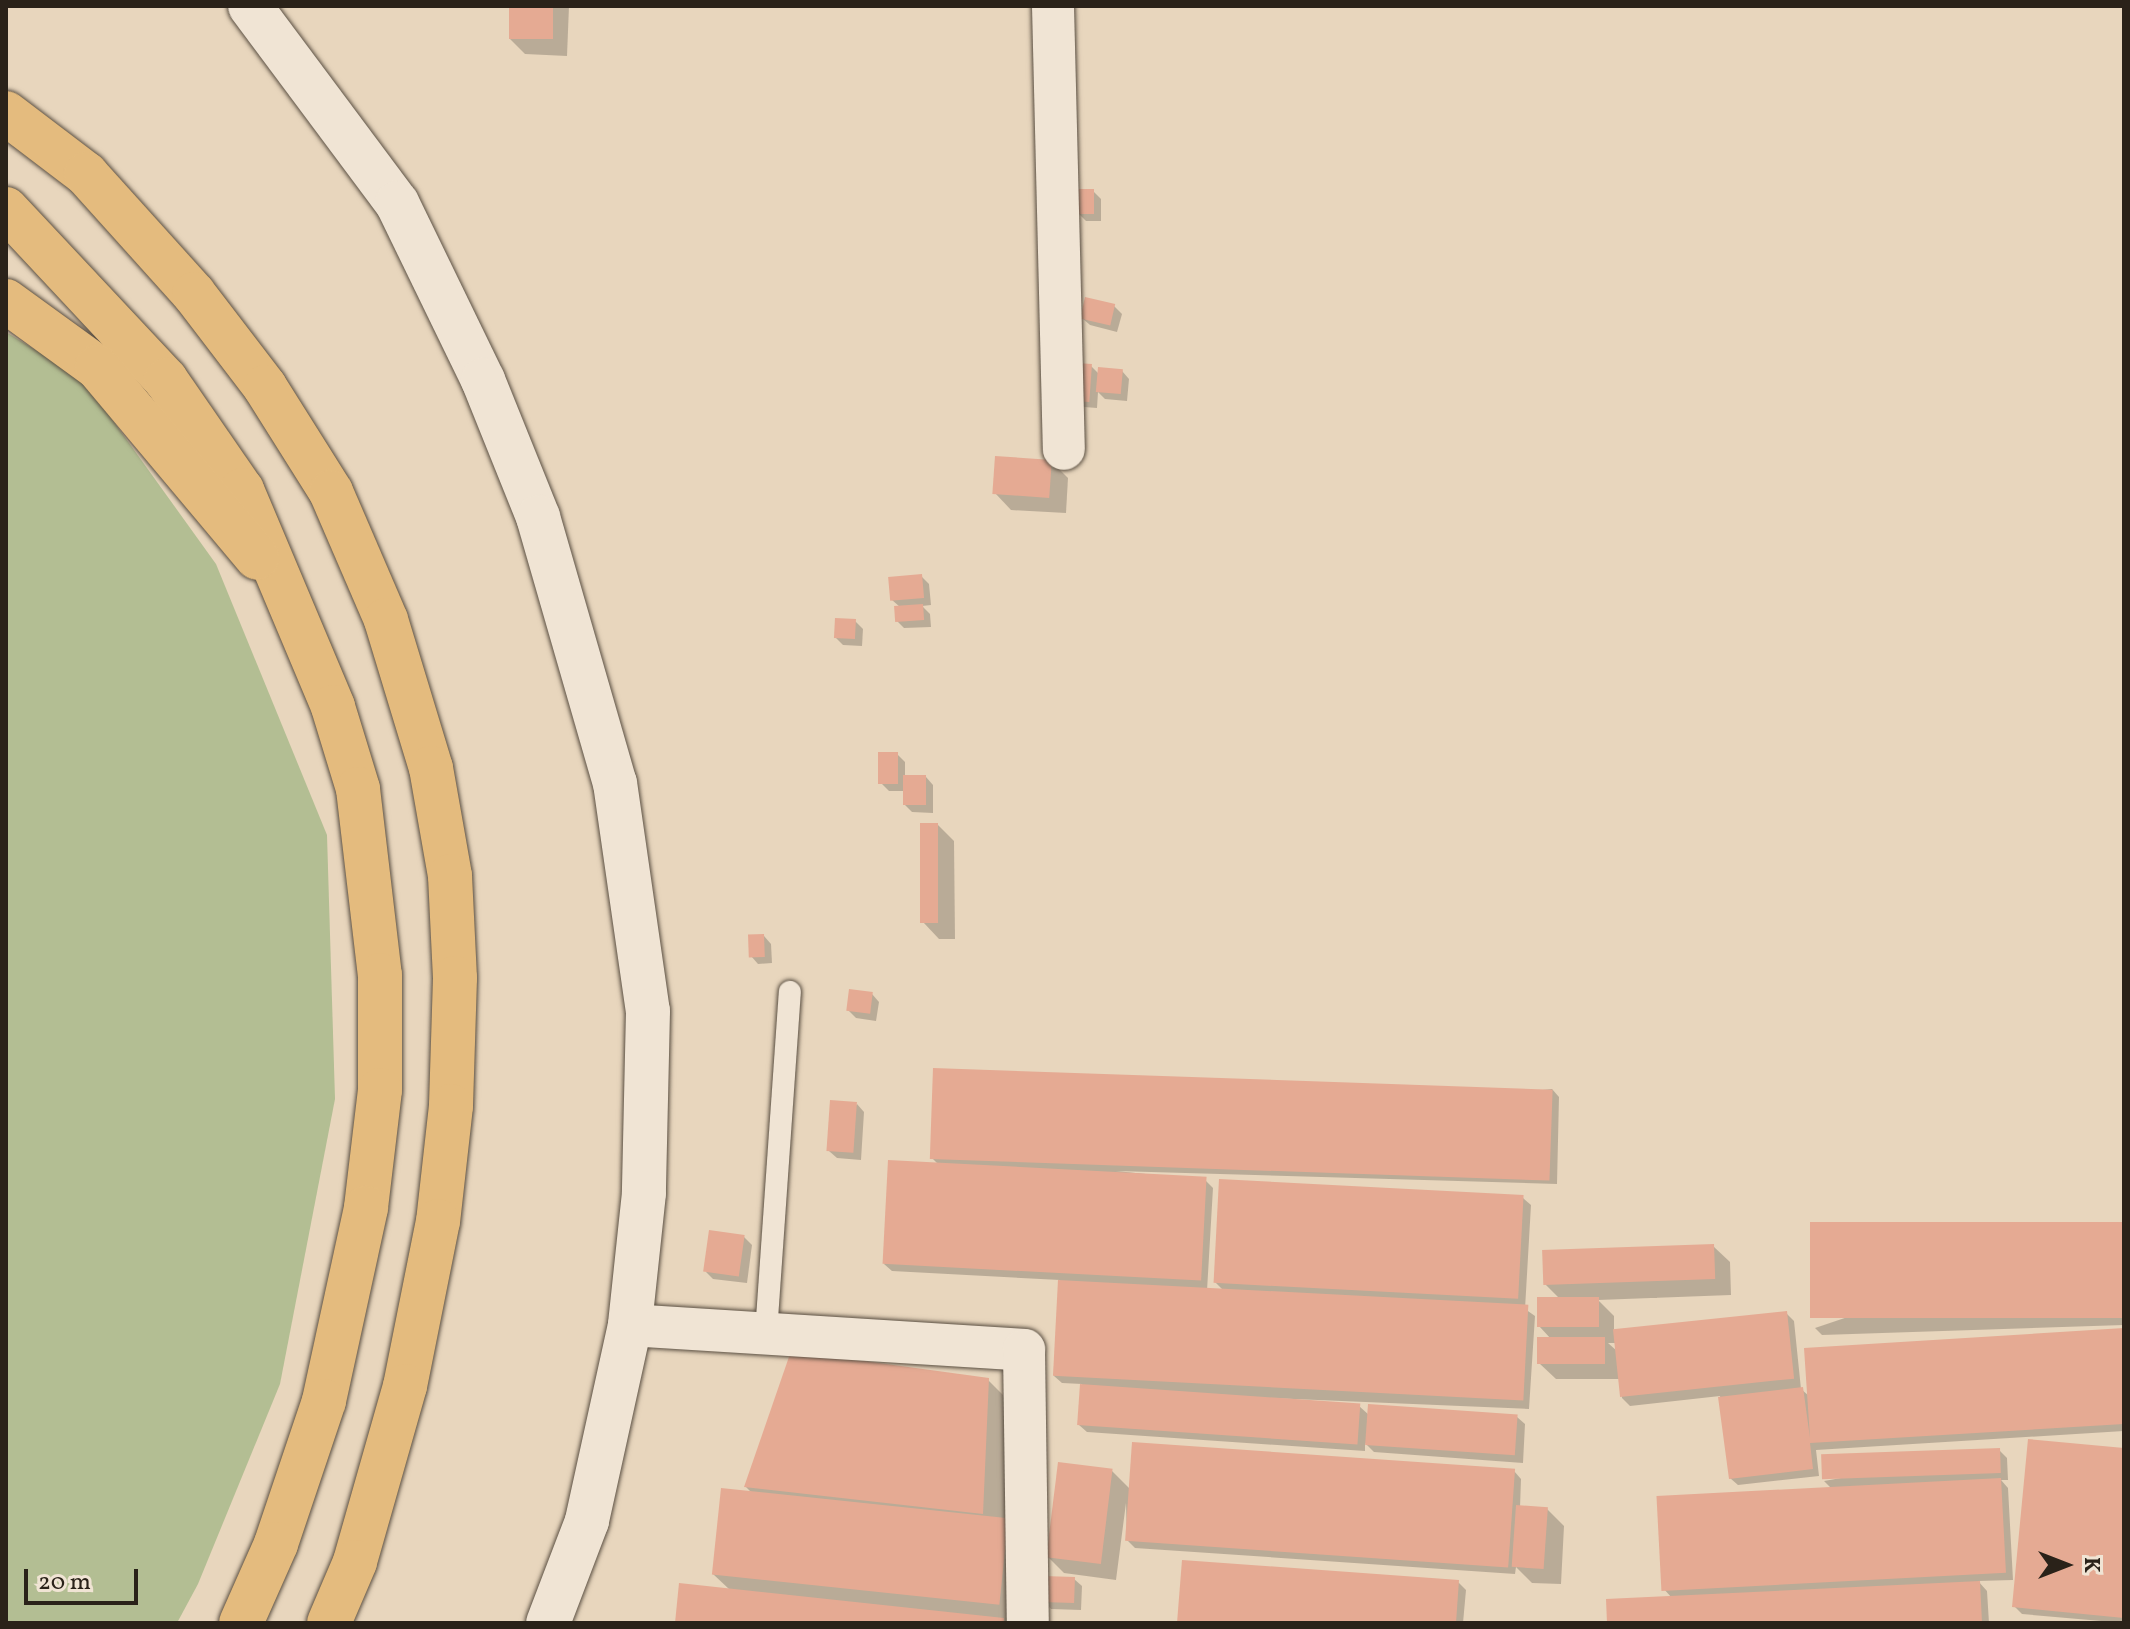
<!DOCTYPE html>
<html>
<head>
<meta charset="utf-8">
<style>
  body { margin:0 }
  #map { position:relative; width:2130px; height:1629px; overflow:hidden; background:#e8d6bd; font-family:Vollkorn,serif }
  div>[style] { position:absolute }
  .green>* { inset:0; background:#b3be93 }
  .shadow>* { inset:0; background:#0003 }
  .building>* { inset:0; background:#e5aa93; transform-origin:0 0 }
  .roads { filter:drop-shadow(0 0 2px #5a4f42) drop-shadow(0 0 2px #5a4f42) }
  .lane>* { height:22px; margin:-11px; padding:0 11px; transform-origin:11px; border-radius:11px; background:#f0e4d4 }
  .street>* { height:42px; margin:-21px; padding:0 21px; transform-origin:21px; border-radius:21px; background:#f0e4d4 }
  .secondary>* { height:44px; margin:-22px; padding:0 22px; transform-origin:22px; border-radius:22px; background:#f0e4d4 }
  .highway>* { height:44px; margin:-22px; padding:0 22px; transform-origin:22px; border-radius:22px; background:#e4bb7e }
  span { translate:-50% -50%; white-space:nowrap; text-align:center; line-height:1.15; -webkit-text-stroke:6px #f0e4d4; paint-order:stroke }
  .frame { position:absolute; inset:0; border:8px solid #2a2219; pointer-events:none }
  .north { position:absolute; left:2026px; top:1525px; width:80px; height:80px; -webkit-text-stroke:6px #f0e4d4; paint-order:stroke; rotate:90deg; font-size:22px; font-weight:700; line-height:32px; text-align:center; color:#2a2219 }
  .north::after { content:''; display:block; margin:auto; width:28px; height:36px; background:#2a2219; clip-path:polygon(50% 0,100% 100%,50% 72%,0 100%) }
  .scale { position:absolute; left:24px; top:1569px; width:114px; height:36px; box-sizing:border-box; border:4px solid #2a2219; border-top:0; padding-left:10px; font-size:24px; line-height:28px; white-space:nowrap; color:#2a2219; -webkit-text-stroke:6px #f0e4d4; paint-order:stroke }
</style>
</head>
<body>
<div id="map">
  <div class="green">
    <div style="clip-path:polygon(6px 332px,83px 379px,216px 564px,327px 835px,335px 1099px,280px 1384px,198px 1584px,177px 1623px,6px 1623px)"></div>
  </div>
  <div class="shadow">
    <div style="clip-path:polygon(511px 6px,569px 6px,567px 56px,525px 54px,509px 38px)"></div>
    <div style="clip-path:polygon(1093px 191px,1101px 199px,1101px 221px,1086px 221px,1078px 213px)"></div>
    <div style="clip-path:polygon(1114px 306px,1122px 314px,1117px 332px,1090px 325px,1082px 318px)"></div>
    <div style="clip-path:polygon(1091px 366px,1099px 374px,1122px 371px,1129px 379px,1127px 401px,1105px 399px,1098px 392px,1097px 408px,1084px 407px,1076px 400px)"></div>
    <div style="clip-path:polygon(1052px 462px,1068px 478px,1066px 513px,1011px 510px,995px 493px)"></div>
    <div style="clip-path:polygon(921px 576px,929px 584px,931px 605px,922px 606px,930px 614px,931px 627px,904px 628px,896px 620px,900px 607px,892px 600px)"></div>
    <div style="clip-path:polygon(855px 621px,863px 629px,862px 646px,843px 645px,835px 637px)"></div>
    <div style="clip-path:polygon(897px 754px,905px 762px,905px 777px,926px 777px,933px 785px,933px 813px,912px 812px,904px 804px,904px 791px,889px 791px,881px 783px)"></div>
    <div style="clip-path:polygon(938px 825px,954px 841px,955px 939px,939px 939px,923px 922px)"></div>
    <div style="clip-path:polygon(764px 936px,771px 944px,772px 963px,758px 964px,751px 956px)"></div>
    <div style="clip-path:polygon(872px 994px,879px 1002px,876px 1021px,856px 1018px,848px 1010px)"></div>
    <div style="clip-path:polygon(1552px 1089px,1559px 1097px,1557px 1184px,1116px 1171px,1205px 1180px,1213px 1188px,1207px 1291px,1225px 1292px,1215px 1282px,1523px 1198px,1531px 1205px,1525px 1309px,1535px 1316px,1529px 1409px,1221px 1396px,1359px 1406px,1369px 1415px,1517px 1417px,1525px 1424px,1523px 1463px,1374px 1452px,1365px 1443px,1365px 1451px,1087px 1432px,1079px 1425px,1082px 1384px,1062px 1383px,1054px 1376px,1060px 1280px,892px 1271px,884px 1264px,939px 1165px,932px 1158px)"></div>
    <div style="clip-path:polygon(857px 1104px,864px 1112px,861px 1160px,837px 1158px,829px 1151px)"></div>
    <div style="clip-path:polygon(2124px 1224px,2124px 1325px,1822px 1335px,1815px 1328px)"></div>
    <div style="clip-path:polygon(744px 1237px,752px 1245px,747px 1283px,713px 1279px,706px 1272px)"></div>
    <div style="clip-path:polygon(evenodd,1713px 1246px,1730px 1262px,1731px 1295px,1598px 1300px,1614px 1316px,1614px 1333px,1786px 1313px,1794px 1321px,1801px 1389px,1809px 1396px,2124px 1330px,2124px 1431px,1816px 1450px,1819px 1476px,1738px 1485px,1730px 1478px,1720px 1396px,1630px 1406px,1622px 1398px,1620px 1379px,1556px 1379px,1539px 1363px,1551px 1339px,1539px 1326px,1560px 1299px,1545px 1284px,1713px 1246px,1608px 1343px,1616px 1343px,1617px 1351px,1608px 1343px)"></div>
    <div style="clip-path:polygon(988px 1380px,1021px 1413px,1032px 1623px,677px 1623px,730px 1590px,713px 1574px,752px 1493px,746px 1487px)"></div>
    <div style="clip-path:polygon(1999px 1450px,2007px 1458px,2008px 1480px,2001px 1480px,2008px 1488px,2013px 1580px,1978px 1581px,1987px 1591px,1989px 1623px,1609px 1623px,1672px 1598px,1663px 1588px,1831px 1488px,1824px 1481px)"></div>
    <div style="clip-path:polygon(2124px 1450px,2124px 1623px,2022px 1614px,2014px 1606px)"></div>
    <div style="clip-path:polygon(1112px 1471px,1131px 1490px,1514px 1471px,1521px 1479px,1520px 1508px,1547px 1509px,1564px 1526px,1561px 1584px,1532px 1583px,1516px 1567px,1515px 1574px,1135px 1548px,1127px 1540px,1126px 1503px,1116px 1580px,1064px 1573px,1048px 1557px)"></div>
    <div style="clip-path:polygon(1074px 1579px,1082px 1586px,1081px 1610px,1051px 1609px,1044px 1601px)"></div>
    <div style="clip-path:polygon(1458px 1582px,1466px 1590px,1463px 1623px,1179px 1623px)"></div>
  </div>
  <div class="building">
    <div style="left:509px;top:6px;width:44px;height:33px"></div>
    <div style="left:1077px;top:189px;width:17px;height:25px"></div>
    <div style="left:1085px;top:297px;width:31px;height:22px;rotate:13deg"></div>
    <div style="left:1076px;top:363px;width:16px;height:38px;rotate:4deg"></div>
    <div style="left:1098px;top:367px;width:25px;height:25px;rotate:5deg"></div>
    <div style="left:995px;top:456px;width:57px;height:38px;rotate:4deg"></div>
    <div style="left:922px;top:574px;width:24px;height:34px;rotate:85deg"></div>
    <div style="left:923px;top:604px;width:16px;height:29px;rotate:86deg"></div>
    <div style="left:835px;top:618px;width:21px;height:20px;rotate:3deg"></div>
    <div style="left:898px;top:752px;width:32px;height:20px;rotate:90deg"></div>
    <div style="left:903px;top:775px;width:23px;height:30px"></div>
    <div style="left:920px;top:823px;width:18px;height:100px"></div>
    <div style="left:764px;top:934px;width:23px;height:16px;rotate:88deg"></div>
    <div style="left:849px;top:989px;width:24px;height:22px;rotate:7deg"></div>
    <div style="left:933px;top:1068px;width:620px;height:91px;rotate:2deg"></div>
    <div style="left:830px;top:1100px;width:27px;height:51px;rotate:4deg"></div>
    <div style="left:888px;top:1160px;width:319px;height:104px;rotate:3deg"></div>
    <div style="left:1219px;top:1179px;width:305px;height:104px;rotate:3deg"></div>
    <div style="left:2124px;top:1222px;width:96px;height:314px;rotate:90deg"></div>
    <div style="left:709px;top:1230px;width:36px;height:42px;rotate:8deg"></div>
    <div style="left:1714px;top:1244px;width:35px;height:172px;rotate:88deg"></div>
    <div style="left:1058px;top:1280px;width:471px;height:96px;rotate:3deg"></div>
    <div style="left:1537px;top:1297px;width:62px;height:30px"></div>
    <div style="left:1787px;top:1311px;width:68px;height:175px;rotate:84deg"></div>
    <div style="clip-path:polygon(2124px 1328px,2124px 1424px,1810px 1443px,1813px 1469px,1729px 1479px,1718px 1397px,1803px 1387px,1810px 1438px,1804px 1348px)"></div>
    <div style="left:1537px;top:1337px;width:68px;height:27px"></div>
    <div style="clip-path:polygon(791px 1351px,989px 1378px,983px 1514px,744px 1487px)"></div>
    <div style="left:1080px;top:1384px;width:281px;height:41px;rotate:4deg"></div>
    <div style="left:1368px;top:1404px;width:150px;height:41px;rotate:4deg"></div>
    <div style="clip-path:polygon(2028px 1439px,2124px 1448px,2124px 1618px,2012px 1607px)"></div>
    <div style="left:1132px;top:1442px;width:384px;height:99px;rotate:4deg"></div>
    <div style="left:2000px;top:1448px;width:25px;height:179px;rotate:88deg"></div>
    <div style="left:1058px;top:1462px;width:55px;height:96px;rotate:7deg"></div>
    <div style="left:2001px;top:1478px;width:95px;height:345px;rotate:87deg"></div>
    <div style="left:721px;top:1488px;width:289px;height:87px;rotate:6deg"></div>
    <div style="left:1516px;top:1505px;width:32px;height:62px;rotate:4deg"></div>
    <div style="clip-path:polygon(1182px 1560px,1459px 1580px,1456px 1623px,1177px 1623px)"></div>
    <div style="left:1043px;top:1576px;width:32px;height:26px;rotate:2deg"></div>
    <div style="clip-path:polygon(1980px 1581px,1982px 1623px,1607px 1623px,1606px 1599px)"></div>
    <div style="clip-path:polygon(679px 1583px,1004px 1618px,1004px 1623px,675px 1623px)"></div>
  </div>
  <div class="roads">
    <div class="lane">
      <div style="left:766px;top:1333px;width:342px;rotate:-86deg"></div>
    </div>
    <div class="street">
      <div style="left:1053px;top:6px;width:443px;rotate:88.6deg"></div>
      <div style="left:630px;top:1325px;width:395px;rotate:3.6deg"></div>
      <div style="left:1024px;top:1350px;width:273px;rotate:89.2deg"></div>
    </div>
    <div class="secondary">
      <div style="left:250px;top:6px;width:246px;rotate:53.3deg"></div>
      <div style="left:397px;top:203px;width:197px;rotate:64.1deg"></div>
      <div style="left:483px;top:380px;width:148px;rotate:68.1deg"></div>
      <div style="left:538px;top:517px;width:277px;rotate:73.9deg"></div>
      <div style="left:615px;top:783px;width:230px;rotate:81.8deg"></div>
      <div style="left:648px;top:1011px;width:182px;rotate:91.3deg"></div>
      <div style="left:644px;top:1193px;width:133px;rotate:96.1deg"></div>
      <div style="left:630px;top:1325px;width:201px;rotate:102.4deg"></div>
      <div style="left:587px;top:1521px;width:109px;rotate:110.9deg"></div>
    </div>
    <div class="highway">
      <div style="left:6px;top:113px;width:101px;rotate:37.3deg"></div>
      <div style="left:86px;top:174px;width:161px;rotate:48deg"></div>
      <div style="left:194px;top:294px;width:117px;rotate:52.6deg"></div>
      <div style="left:265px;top:387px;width:124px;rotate:57.8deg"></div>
      <div style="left:331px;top:492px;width:139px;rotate:66.7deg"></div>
      <div style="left:386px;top:620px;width:155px;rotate:73.1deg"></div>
      <div style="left:431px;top:768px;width:110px;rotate:80deg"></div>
      <div style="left:450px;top:876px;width:102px;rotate:87.2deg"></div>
      <div style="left:455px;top:978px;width:128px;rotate:91.8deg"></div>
      <div style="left:451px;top:1106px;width:116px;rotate:96.4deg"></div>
      <div style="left:438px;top:1221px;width:168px;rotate:101.3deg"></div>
      <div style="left:405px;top:1386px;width:183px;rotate:105.9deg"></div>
      <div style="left:355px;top:1562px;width:66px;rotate:113.1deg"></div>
      <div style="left:6px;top:209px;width:234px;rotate:46.9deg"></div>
      <div style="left:166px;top:380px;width:134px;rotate:55.4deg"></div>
      <div style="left:242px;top:490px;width:235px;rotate:67.2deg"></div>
      <div style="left:333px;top:707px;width:86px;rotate:73deg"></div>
      <div style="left:358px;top:789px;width:187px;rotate:83.3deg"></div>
      <div style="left:380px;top:975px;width:115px;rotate:90deg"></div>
      <div style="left:380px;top:1090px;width:119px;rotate:96.8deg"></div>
      <div style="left:366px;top:1208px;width:198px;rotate:102.3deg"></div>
      <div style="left:324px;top:1401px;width:151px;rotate:108.6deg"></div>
      <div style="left:276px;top:1544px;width:86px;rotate:113.9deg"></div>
      <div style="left:6px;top:301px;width:112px;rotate:36deg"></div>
      <div style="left:97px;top:367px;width:249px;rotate:50deg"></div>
    </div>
  </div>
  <div class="frame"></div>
  <div class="north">K</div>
  <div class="scale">20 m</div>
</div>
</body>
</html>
